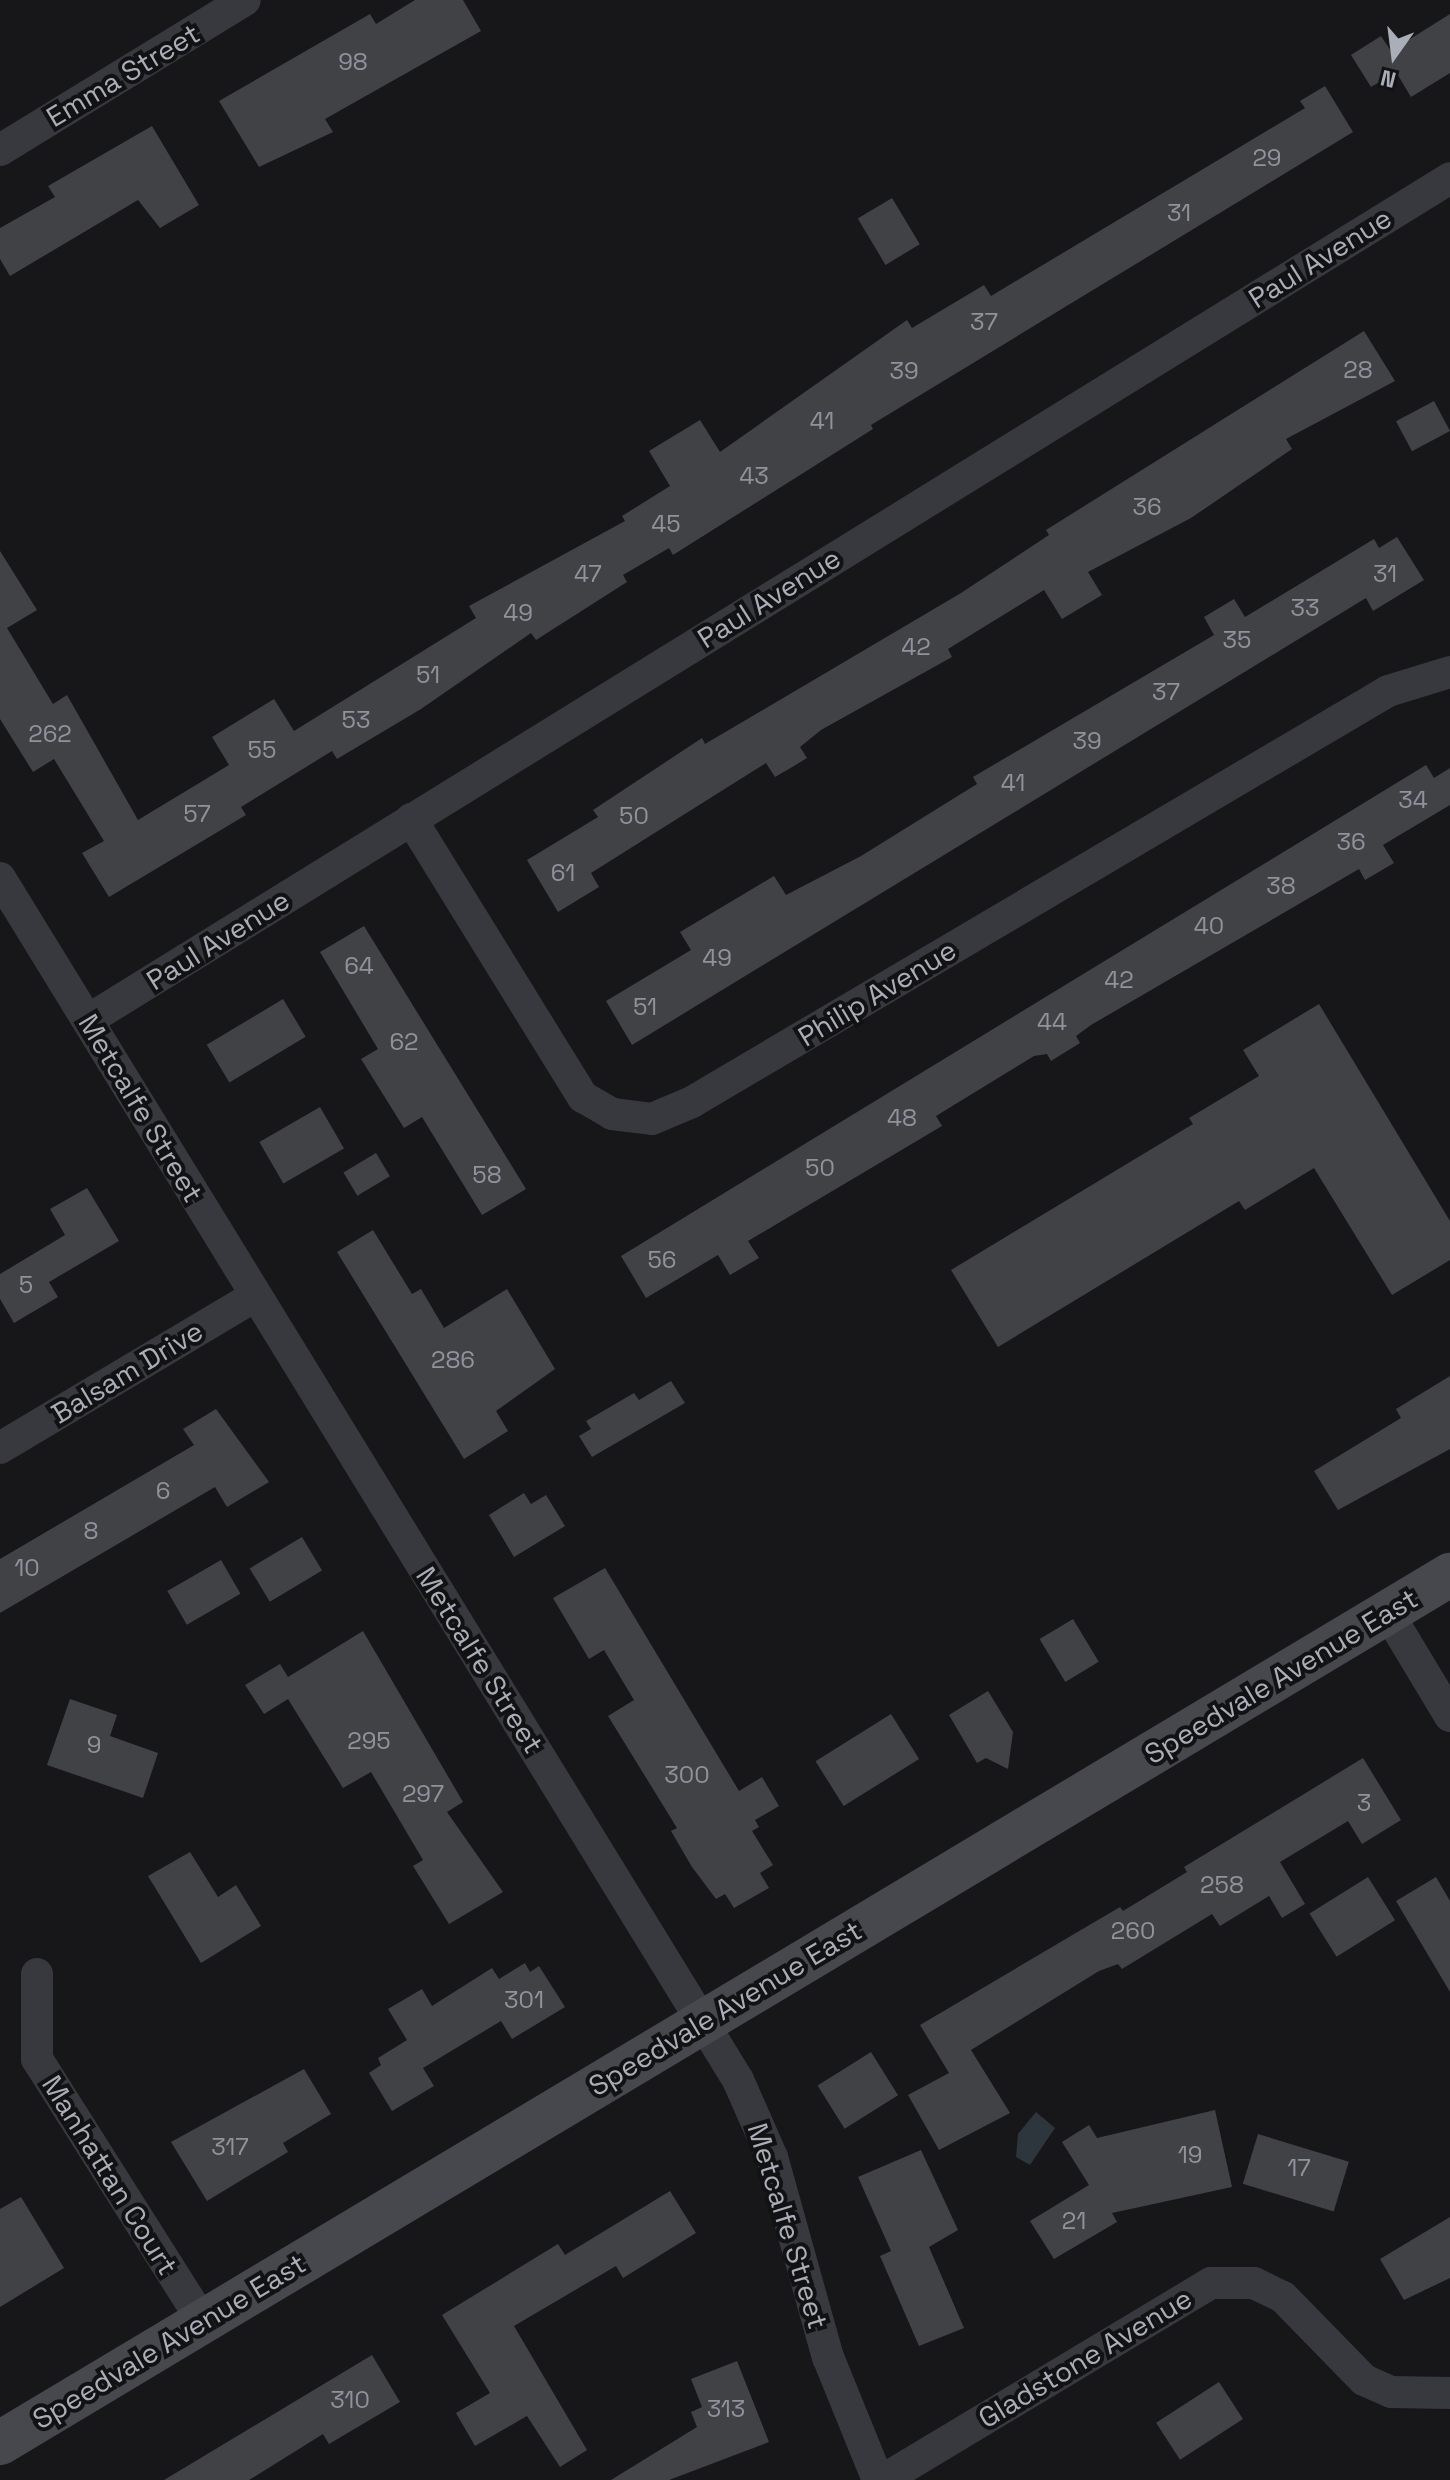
<!DOCTYPE html>
<html>
<head>
<meta charset="utf-8">
<style>
  body { margin:0 }
  #map { position:relative; width:1450px; height:2480px; overflow:hidden; background:#171719; font-family:"Space Grotesk",sans-serif }
  div>[style] { position:absolute }
  .water>* { inset:0; background:#2d363c }
  .building>* { inset:0; background:#414246; transform-origin:0 0 }
  .street>* { height:32px; margin:-16px; padding:0 16px; transform-origin:16px; border-radius:16px; background:#38393e }
  .secondary>* { height:44px; margin:-22px; padding:0 22px; transform-origin:22px; border-radius:22px; background:#46484e }
  span { translate:-50% -50%; white-space:nowrap; text-align:center; line-height:1.15; -webkit-text-stroke:8px #121214; paint-order:stroke }
  .number-label { font-size:24px; color:#8f939c }
  .number-label span { -webkit-text-stroke-width:0 }
  .street-label { font-size:28px; color:#a9aeb8 }
  .north { position:absolute; left:1354px; top:16px; width:80px; height:80px; -webkit-text-stroke:6px #121214; paint-order:stroke; rotate:194deg; font-size:22px; font-weight:700; line-height:32px; text-align:center; color:#a9aeb8 }
  .north::after { content:''; display:block; margin:auto; width:28px; height:36px; background:#a9aeb8; clip-path:polygon(50% 0,100% 100%,50% 72%,0 100%) }
</style>
</head>
<body>
<div id="map">
  <div class="water">
    <div style="clip-path:polygon(1036px 2112px,1055px 2128px,1030px 2165px,1016px 2157px,1018px 2134px)"></div>
  </div>
  <div class="building">
    <div style="clip-path:polygon(415px 0,463px 0,481px 31px,325px 119px,333px 132px,259px 167px,219px 101px,370px 14px,376px 24px)"></div>
    <div style="clip-path:polygon(1450px 14px,1450px 73px,1411px 97px,1396px 72px,1371px 87px,1351px 55px,1381px 36px,1391px 51px)"></div>
    <div style="clip-path:polygon(1325px 86px,1353px 132px,871px 425px,873px 429px,673px 555px,669px 548px,623px 575px,627px 582px,536px 640px,531px 633px,421px 709px,337px 759px,332px 751px,241px 807px,246px 815px,109px 897px,82px 853px,104px 841px,54px 759px,33px 772px,0 719px,0 551px,37px 610px,7px 628px,53px 704px,67px 695px,138px 820px,229px 765px,212px 737px,274px 699px,294px 731px,476px 618px,469px 606px,625px 521px,622px 516px,670px 486px,649px 451px,700px 420px,720px 452px,907px 320px,912px 328px,984px 285px,991px 296px,1305px 108px,1300px 101px)"></div>
    <div style="clip-path:polygon(152px 126px,199px 205px,160px 228px,138px 200px,10px 276px,0 259px,0 228px,55px 197px,48px 186px)"></div>
    <div style="left:892px;top:198px;width:54px;height:40px;rotate:59deg"></div>
    <div style="clip-path:polygon(1364px 331px,1395px 381px,1286px 439px,1292px 449px,1191px 518px,1088px 572px,1102px 595px,1062px 619px,1044px 590px,948px 649px,952px 657px,821px 730px,800px 747px,807px 758px,794px 766px,775px 777px,766px 763px,591px 873px,599px 887px,558px 912px,527px 860px,598px 817px,593px 810px,702px 738px,705px 744px,961px 593px,1049px 535px,1046px 530px)"></div>
    <div style="left:1434px;top:401px;width:34px;height:43px;rotate:62deg"></div>
    <div style="clip-path:polygon(1397px 537px,1424px 580px,1373px 611px,1366px 598px,632px 1045px,606px 1001px,691px 950px,680px 932px,774px 876px,786px 895px,861px 856px,977px 784px,973px 777px,1214px 635px,1204px 617px,1234px 599px,1245px 617px,1374px 539px,1379px 548px)"></div>
    <div style="clip-path:polygon(1426px 765px,1434px 778px,1450px 768px,1450px 805px,1383px 845px,1394px 863px,1365px 880px,1359px 869px,1091px 1025px,1076px 1036px,1080px 1043px,1051px 1061px,1047px 1054px,1034px 1056px,936px 1116px,942px 1126px,748px 1241px,759px 1258px,730px 1275px,718px 1255px,646px 1298px,621px 1256px)"></div>
    <div style="clip-path:polygon(364px 926px,526px 1189px,482px 1215px,422px 1117px,404px 1128px,361px 1059px,378px 1049px,320px 952px)"></div>
    <div style="left:283px;top:999px;width:44px;height:89px;rotate:59deg"></div>
    <div style="clip-path:polygon(1319px 1004px,1450px 1221px,1450px 1260px,1392px 1295px,1314px 1168px,1245px 1210px,1239px 1201px,998px 1347px,951px 1270px,1193px 1124px,1189px 1118px,1259px 1076px,1243px 1050px)"></div>
    <div style="left:320px;top:1107px;width:48px;height:70px;rotate:60deg"></div>
    <div style="left:376px;top:1153px;width:27px;height:38px;rotate:59deg"></div>
    <div style="clip-path:polygon(87px 1188px,119px 1241px,49px 1282px,58px 1297px,14px 1323px,0 1299px,0 1274px,65px 1235px,50px 1209px)"></div>
    <div style="clip-path:polygon(373px 1230px,412px 1294px,421px 1289px,444px 1328px,507px 1289px,555px 1369px,496px 1411px,508px 1431px,464px 1459px,337px 1252px)"></div>
    <div style="clip-path:polygon(1450px 1376px,1450px 1449px,1338px 1510px,1314px 1471px,1401px 1418px,1396px 1409px)"></div>
    <div style="clip-path:polygon(671px 1381px,685px 1403px,592px 1457px,579px 1436px,591px 1429px,586px 1421px,634px 1393px,639px 1400px)"></div>
    <div style="clip-path:polygon(216px 1409px,269px 1482px,227px 1507px,215px 1487px,0 1613px,0 1559px,194px 1445px,183px 1429px)"></div>
    <div style="clip-path:polygon(524px 1493px,531px 1504px,546px 1495px,565px 1526px,514px 1557px,489px 1515px)"></div>
    <div style="left:302px;top:1537px;width:39px;height:61px;rotate:59deg"></div>
    <div style="left:221px;top:1560px;width:39px;height:62px;rotate:60deg"></div>
    <div style="clip-path:polygon(605px 1568px,739px 1791px,762px 1777px,779px 1806px,755px 1820px,759px 1827px,752px 1831px,773px 1865px,760px 1873px,769px 1888px,734px 1908px,725px 1894px,716px 1899px,692px 1867px,671px 1831px,677px 1828px,608px 1716px,634px 1700px,604px 1650px,589px 1659px,553px 1598px)"></div>
    <div style="left:1073px;top:1619px;width:50px;height:39px;rotate:59deg"></div>
    <div style="clip-path:polygon(363px 1631px,463px 1802px,447px 1812px,503px 1892px,449px 1924px,413px 1866px,423px 1860px,371px 1772px,343px 1788px,288px 1699px,264px 1714px,245px 1685px,280px 1664px,288px 1677px)"></div>
    <div style="clip-path:polygon(988px 1691px,1013px 1732px,1008px 1769px,986px 1758px,977px 1763px,949px 1715px)"></div>
    <div style="clip-path:polygon(70px 1699px,117px 1715px,110px 1736px,158px 1753px,143px 1798px,47px 1765px)"></div>
    <div style="left:891px;top:1714px;width:53px;height:89px;rotate:58deg"></div>
    <div style="clip-path:polygon(1363px 1758px,1401px 1820px,1362px 1844px,1348px 1821px,1280px 1862px,1305px 1904px,1282px 1918px,1269px 1896px,1220px 1926px,1212px 1914px,1122px 1969px,1118px 1964px,1099px 1971px,971px 2050px,1010px 2113px,939px 2150px,908px 2095px,949px 2073px,920px 2025px,1120px 1907px,1123px 1911px,1187px 1872px,1184px 1867px)"></div>
    <div style="clip-path:polygon(190px 1852px,218px 1897px,236px 1885px,261px 1926px,201px 1963px,148px 1876px)"></div>
    <div style="left:1368px;top:1877px;width:51px;height:69px;rotate:58deg"></div>
    <div style="clip-path:polygon(1436px 1877px,1450px 1901px,1450px 1992px,1396px 1901px)"></div>
    <div style="clip-path:polygon(525px 1963px,530px 1972px,539px 1966px,565px 2007px,512px 2039px,501px 2021px,423px 2068px,434px 2086px,392px 2111px,369px 2073px,381px 2065px,378px 2058px,407px 2040px,388px 2009px,422px 1989px,432px 2006px,492px 1968px,499px 1979px)"></div>
    <div style="left:871px;top:2052px;width:51px;height:63px;rotate:58deg"></div>
    <div style="clip-path:polygon(304px 2069px,331px 2114px,283px 2143px,288px 2152px,207px 2201px,171px 2142px)"></div>
    <div style="clip-path:polygon(1215px 2110px,1232px 2187px,1112px 2213px,1117px 2222px,1054px 2259px,1030px 2221px,1089px 2185px,1062px 2142px,1089px 2125px,1097px 2138px)"></div>
    <div style="left:1258px;top:2134px;width:95px;height:52px;rotate:17deg"></div>
    <div style="clip-path:polygon(921px 2150px,958px 2230px,929px 2247px,964px 2328px,919px 2346px,880px 2256px,891px 2251px,858px 2177px)"></div>
    <div style="clip-path:polygon(670px 2191px,696px 2233px,623px 2278px,616px 2266px,514px 2326px,587px 2450px,560px 2467px,527px 2416px,475px 2446px,456px 2413px,490px 2393px,442px 2315px,558px 2244px,565px 2255px)"></div>
    <div style="clip-path:polygon(21px 2197px,64px 2268px,0 2307px,0 2209px)"></div>
    <div style="clip-path:polygon(1450px 2217px,1450px 2278px,1404px 2300px,1380px 2259px)"></div>
    <div style="clip-path:polygon(372px 2355px,400px 2402px,329px 2444px,323px 2434px,249px 2480px,164px 2480px)"></div>
    <div style="clip-path:polygon(737px 2361px,769px 2442px,669px 2480px,611px 2480px,697px 2427px,691px 2412px,702px 2407px,691px 2379px)"></div>
    <div style="left:1219px;top:2382px;width:44px;height:75px;rotate:57deg"></div>
  </div>
  <div class="street">
    <div style="left:0;top:150px;width:287px;rotate:-31.5deg"></div>
    <div style="left:411px;top:819px;width:327px;rotate:58.3deg"></div>
    <div style="left:583px;top:1097px;width:34px;rotate:30deg"></div>
    <div style="left:612px;top:1114px;width:40px;rotate:7.1deg"></div>
    <div style="left:652px;top:1119px;width:43px;rotate:-23deg"></div>
    <div style="left:692px;top:1102px;width:808px;rotate:-30.56deg"></div>
    <div style="left:1388px;top:691px;width:65px;rotate:-17deg"></div>
    <div style="left:0;top:878px;width:1410px;rotate:58.45deg"></div>
    <div style="left:738px;top:2080px;width:84px;rotate:66.2deg"></div>
    <div style="left:772px;top:2157px;width:208px;rotate:74.4deg"></div>
    <div style="left:828px;top:2357px;width:133px;rotate:67.9deg"></div>
    <div style="left:88px;top:1020px;width:1601px;rotate:-31.72deg"></div>
    <div style="left:0;top:1448px;width:297px;rotate:-30.8deg"></div>
    <div style="left:1388px;top:1613px;width:120px;rotate:59deg"></div>
    <div style="left:37px;top:1974px;width:85px;rotate:90deg"></div>
    <div style="left:37px;top:2059px;width:311px;rotate:57.7deg"></div>
    <div style="left:883px;top:2480px;width:383px;rotate:-31deg"></div>
    <div style="left:1211px;top:2283px;width:43px"></div>
    <div style="left:1254px;top:2283px;width:32px;rotate:26deg"></div>
    <div style="left:1283px;top:2297px;width:116px;rotate:45.7deg"></div>
    <div style="left:1364px;top:2380px;width:30px;rotate:24deg"></div>
    <div style="left:1391px;top:2392px;width:59px;rotate:1deg"></div>
  </div>
  <div class="secondary">
    <div style="left:0;top:2443px;width:1690px;rotate:-30.91deg"></div>
  </div>
  <div class="number-label">
    <span style="left:353px;top:62px">98</span>
    <span style="left:1267px;top:158px">29</span>
    <span style="left:1179px;top:213px">31</span>
    <span style="left:984px;top:322px">37</span>
    <span style="left:1358px;top:370px">28</span>
    <span style="left:904px;top:371px">39</span>
    <span style="left:822px;top:421px">41</span>
    <span style="left:754px;top:476px">43</span>
    <span style="left:1147px;top:507px">36</span>
    <span style="left:666px;top:524px">45</span>
    <span style="left:588px;top:574px">47</span>
    <span style="left:1385px;top:574px">31</span>
    <span style="left:1305px;top:608px">33</span>
    <span style="left:518px;top:613px">49</span>
    <span style="left:1237px;top:640px">35</span>
    <span style="left:916px;top:647px">42</span>
    <span style="left:428px;top:675px">51</span>
    <span style="left:1166px;top:692px">37</span>
    <span style="left:356px;top:720px">53</span>
    <span style="left:50px;top:734px">262</span>
    <span style="left:1087px;top:741px">39</span>
    <span style="left:262px;top:750px">55</span>
    <span style="left:1013px;top:783px">41</span>
    <span style="left:1413px;top:800px">34</span>
    <span style="left:197px;top:814px">57</span>
    <span style="left:634px;top:816px">50</span>
    <span style="left:1351px;top:842px">36</span>
    <span style="left:563px;top:873px">61</span>
    <span style="left:1281px;top:886px">38</span>
    <span style="left:1209px;top:926px">40</span>
    <span style="left:717px;top:958px">49</span>
    <span style="left:359px;top:966px">64</span>
    <span style="left:1119px;top:980px">42</span>
    <span style="left:645px;top:1007px">51</span>
    <span style="left:1052px;top:1022px">44</span>
    <span style="left:404px;top:1042px">62</span>
    <span style="left:902px;top:1118px">48</span>
    <span style="left:820px;top:1168px">50</span>
    <span style="left:487px;top:1175px">58</span>
    <span style="left:662px;top:1260px">56</span>
    <span style="left:26px;top:1285px">5</span>
    <span style="left:453px;top:1360px">286</span>
    <span style="left:163px;top:1491px">6</span>
    <span style="left:91px;top:1531px">8</span>
    <span style="left:27px;top:1568px">10</span>
    <span style="left:369px;top:1741px">295</span>
    <span style="left:94px;top:1745px">9</span>
    <span style="left:687px;top:1775px">300</span>
    <span style="left:423px;top:1794px">297</span>
    <span style="left:1364px;top:1803px">3</span>
    <span style="left:1222px;top:1885px">258</span>
    <span style="left:1133px;top:1931px">260</span>
    <span style="left:524px;top:2000px">301</span>
    <span style="left:230px;top:2147px">317</span>
    <span style="left:1190px;top:2155px">19</span>
    <span style="left:1299px;top:2168px">17</span>
    <span style="left:1074px;top:2221px">21</span>
    <span style="left:350px;top:2400px">310</span>
    <span style="left:726px;top:2409px">313</span>
  </div>
  <div class="street-label">
    <span style="left:123px;top:75px;rotate:-31deg">Emma Street</span>
    <span style="left:1320px;top:258px;rotate:-32deg">Paul Avenue</span>
    <span style="left:769px;top:598px;rotate:-32deg">Paul Avenue</span>
    <span style="left:218px;top:940px;rotate:-32deg">Paul Avenue</span>
    <span style="left:877px;top:993px;rotate:-31deg">Philip Avenue</span>
    <span style="left:141px;top:1108px;rotate:59deg">Metcalfe Street</span>
    <span style="left:127px;top:1372px;rotate:-31deg">Balsam Drive</span>
    <span style="left:480px;top:1660px;rotate:58deg">Metcalfe Street</span>
    <span style="left:1281px;top:1676px;rotate:-31deg">Speedvale Avenue East</span>
    <span style="left:725px;top:2008px;rotate:-31deg">Speedvale Avenue East</span>
    <span style="left:110px;top:2175px;rotate:58deg">Manhattan Court</span>
    <span style="left:788px;top:2226px;rotate:73deg">Metcalfe Street</span>
    <span style="left:169px;top:2341px;rotate:-31deg">Speedvale Avenue East</span>
    <span style="left:1085px;top:2358px;rotate:-31deg">Gladstone Avenue</span>
  </div>
  <div class="north">N</div>
</div>
</body>
</html>
